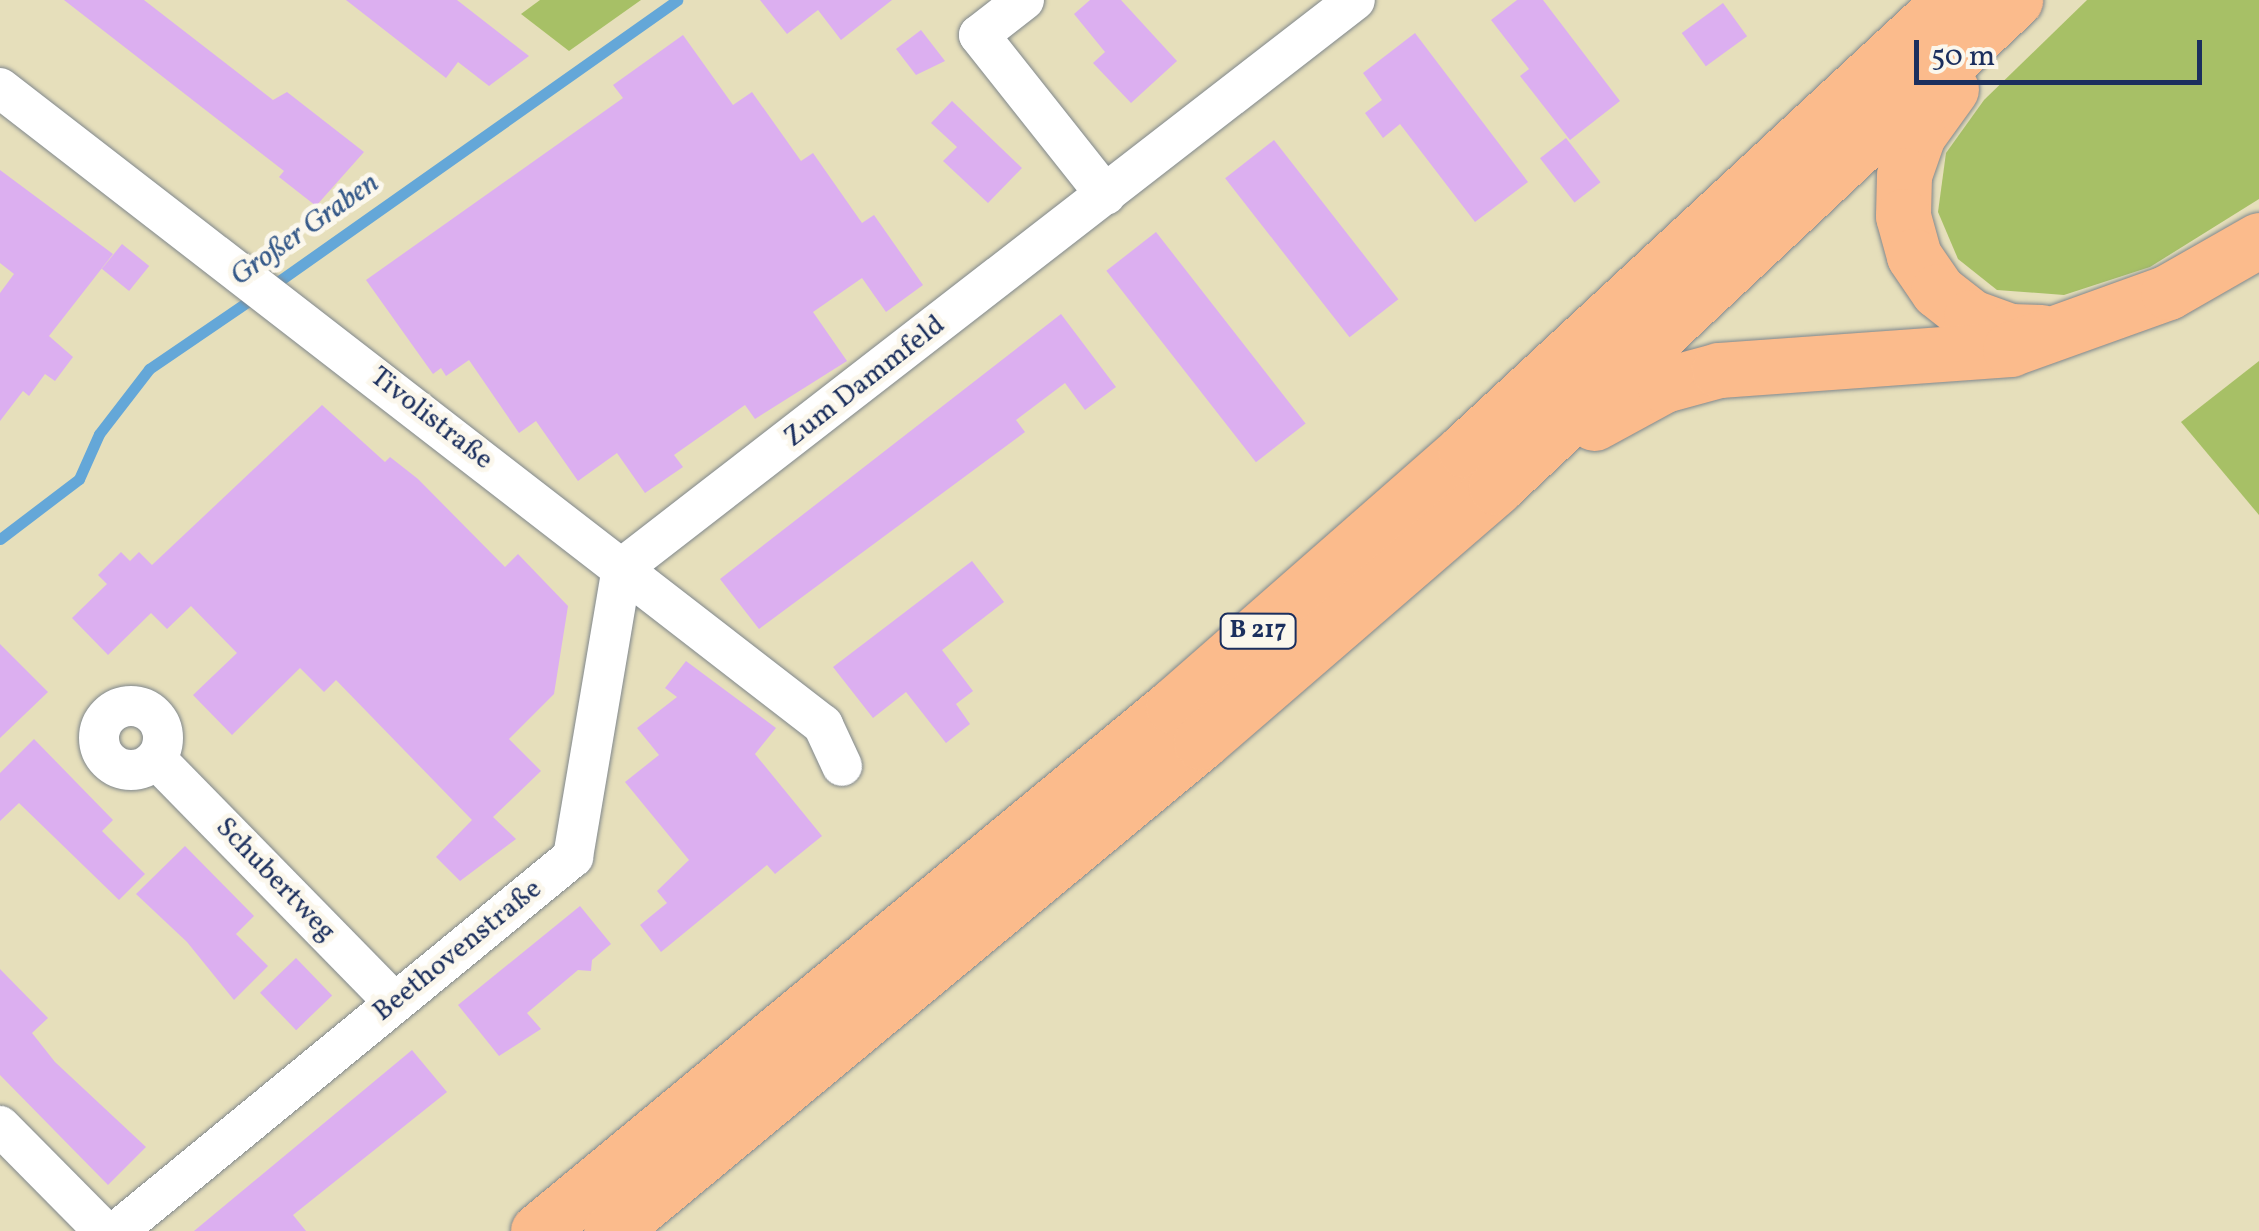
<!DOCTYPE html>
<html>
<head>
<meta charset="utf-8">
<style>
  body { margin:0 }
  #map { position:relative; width:2259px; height:1231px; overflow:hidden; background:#e6dfbb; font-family:Vollkorn,serif }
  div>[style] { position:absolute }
  .green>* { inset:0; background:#a7c066 }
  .stream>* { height:11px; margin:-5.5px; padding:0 5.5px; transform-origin:5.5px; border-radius:5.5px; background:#64a7d8 }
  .building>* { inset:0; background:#dcaff0; transform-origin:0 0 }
  .roads { filter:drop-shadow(0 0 2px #80878c) drop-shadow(0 0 2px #80878c) }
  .minor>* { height:40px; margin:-20px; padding:0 20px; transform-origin:20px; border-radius:20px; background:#fff }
  .minor>.ring { margin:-20px; padding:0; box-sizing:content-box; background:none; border:40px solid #fff; border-radius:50% }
  .trunk>* { height:55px; margin:-27.5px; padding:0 27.5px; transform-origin:27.5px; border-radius:27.5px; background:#fbbb8c }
  span { translate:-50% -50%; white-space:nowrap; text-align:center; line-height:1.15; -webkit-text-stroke:10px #fbf7ec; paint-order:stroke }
  .shield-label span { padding:2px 8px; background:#fbf7ec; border:2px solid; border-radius:8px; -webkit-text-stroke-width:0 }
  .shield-label { font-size:25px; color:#1b2f5e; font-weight:700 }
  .street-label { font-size:28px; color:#1b2f5e }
  .water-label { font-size:30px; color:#355989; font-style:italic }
  .scale { position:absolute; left:1914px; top:40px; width:288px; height:45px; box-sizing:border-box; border:5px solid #1b2f5e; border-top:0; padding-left:12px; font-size:30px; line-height:35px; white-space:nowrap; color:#1b2f5e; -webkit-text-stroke:8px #fbf7ec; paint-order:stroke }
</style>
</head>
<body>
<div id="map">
  <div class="green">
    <div style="clip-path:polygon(540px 0,641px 0,569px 51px,521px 14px)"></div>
    <div style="clip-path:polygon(2087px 0,2259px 0,2259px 199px,2150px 267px,2064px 295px,1997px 290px,1958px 259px,1938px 212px,1946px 153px,1984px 100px)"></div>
    <div style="clip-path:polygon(2259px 361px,2259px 515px,2181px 422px)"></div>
  </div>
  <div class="stream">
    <div style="left:272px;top:286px;width:496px;rotate:-35.2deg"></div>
    <div style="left:0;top:539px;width:99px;rotate:-37.2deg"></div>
    <div style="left:79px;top:479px;width:49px;rotate:-66deg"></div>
    <div style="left:99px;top:434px;width:82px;rotate:-52.4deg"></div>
    <div style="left:149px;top:369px;width:130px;rotate:-34.3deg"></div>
  </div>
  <div class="building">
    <div style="clip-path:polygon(64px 0,144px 0,273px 100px,287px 92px,364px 152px,316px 206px,279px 177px,284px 171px)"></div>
    <div style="clip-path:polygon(346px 0,457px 0,529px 56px,489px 86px,458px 62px,446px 78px)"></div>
    <div style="clip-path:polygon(760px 0,892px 0,841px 40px,818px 10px,787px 34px)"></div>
    <div style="clip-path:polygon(1090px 0,1121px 0,1177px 61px,1131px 103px,1093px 63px,1105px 52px,1074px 14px)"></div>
    <div style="clip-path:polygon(1517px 0,1543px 0,1620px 101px,1570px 140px,1520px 76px,1529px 69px,1491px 20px)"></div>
    <div style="left:1723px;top:3px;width:41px;height:51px;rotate:54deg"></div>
    <div style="clip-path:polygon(921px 30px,945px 61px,916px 75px,896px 49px)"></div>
    <div style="clip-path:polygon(1415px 33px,1528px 182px,1475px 222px,1400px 124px,1383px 138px,1365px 113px,1382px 100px,1363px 73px)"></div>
    <div style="clip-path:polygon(683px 35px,733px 105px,752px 92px,801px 161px,813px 153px,862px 223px,874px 215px,923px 285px,886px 312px,862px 278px,813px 312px,847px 361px,755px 419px,745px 405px,674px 455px,683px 467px,645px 493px,617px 453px,578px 481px,536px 421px,519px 433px,469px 360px,446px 376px,441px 368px,433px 374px,366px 280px,623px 98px,613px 85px)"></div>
    <div style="clip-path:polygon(952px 101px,1022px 168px,988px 203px,943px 161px,957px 147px,931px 123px)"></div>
    <div style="left:1566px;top:138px;width:56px;height:33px;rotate:52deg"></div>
    <div style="left:1274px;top:140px;width:202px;height:62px;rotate:52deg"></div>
    <div style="clip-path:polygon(0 170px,113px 254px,49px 336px,73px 357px,55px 381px,45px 374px,29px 396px,23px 391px,0 421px,0 293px,14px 274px,0 263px)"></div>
    <div style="left:1156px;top:232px;width:243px;height:63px;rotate:52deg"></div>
    <div style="left:122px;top:244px;width:35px;height:32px;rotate:39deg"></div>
    <div style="clip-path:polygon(1061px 314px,1116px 387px,1085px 410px,1065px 383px,1016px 420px,1025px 432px,759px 629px,720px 579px)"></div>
    <div style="clip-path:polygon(322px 405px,385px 462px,390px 457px,418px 479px,505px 567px,518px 554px,568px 606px,554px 694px,509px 739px,541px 771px,493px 817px,516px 839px,460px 881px,436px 857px,472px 820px,336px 680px,324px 692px,300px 668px,232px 735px,193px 695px,237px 653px,191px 606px,167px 629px,151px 613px,108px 655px,72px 618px,107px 584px,98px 575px,121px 552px,130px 561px,139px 552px,152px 565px)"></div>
    <div style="clip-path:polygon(972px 561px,1004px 602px,942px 650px,973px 691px,956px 704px,970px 724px,946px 743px,906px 692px,873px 718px,833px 667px)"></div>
    <div style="clip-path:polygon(0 644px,48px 692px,0 738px)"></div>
    <div style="clip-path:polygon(686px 661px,776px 728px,755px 754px,822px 836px,775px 874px,767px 865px,661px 952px,640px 925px,667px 903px,657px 891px,689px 860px,625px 782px,659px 755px,637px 728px,677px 697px,665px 688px)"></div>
    <div style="clip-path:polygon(34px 739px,113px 820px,102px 831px,145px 874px,119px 900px,19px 803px,0 821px,0 773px)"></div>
    <div style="clip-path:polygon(185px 846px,254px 916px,236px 934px,268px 966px,234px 1000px,187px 942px,136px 894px)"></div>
    <div style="clip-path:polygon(580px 906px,611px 944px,592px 960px,591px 971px,578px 970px,527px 1013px,541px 1029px,499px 1056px,458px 1005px)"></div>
    <div style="left:296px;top:958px;width:52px;height:50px;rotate:46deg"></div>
    <div style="clip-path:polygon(0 969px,48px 1018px,32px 1033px,55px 1062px,146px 1147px,108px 1185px,0 1075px)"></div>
    <div style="clip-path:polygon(412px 1050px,447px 1092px,293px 1215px,306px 1231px,194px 1231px)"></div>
  </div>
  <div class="roads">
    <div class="minor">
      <div style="left:1024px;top:0;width:57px;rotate:142.1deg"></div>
      <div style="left:979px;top:35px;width:204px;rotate:51.6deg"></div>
      <div style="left:0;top:88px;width:1041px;rotate:37.74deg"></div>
      <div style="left:823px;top:725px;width:45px;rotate:65.1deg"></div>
      <div style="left:622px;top:568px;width:927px;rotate:-37.77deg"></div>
      <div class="ring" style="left:99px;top:706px;width:24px;height:24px"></div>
      <div style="left:156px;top:759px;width:340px;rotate:45.6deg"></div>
      <div style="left:0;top:1126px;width:148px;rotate:45.3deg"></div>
      <div style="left:117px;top:1231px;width:590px;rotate:-39.36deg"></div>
      <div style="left:573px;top:857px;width:293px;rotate:-80.4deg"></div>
    </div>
    <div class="trunk">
      <div style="left:1951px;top:89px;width:57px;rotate:125.7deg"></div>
      <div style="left:1918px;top:135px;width:42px;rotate:109.3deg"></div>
      <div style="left:1904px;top:175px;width:41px;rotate:91.4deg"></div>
      <div style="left:1903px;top:216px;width:41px;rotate:74.6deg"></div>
      <div style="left:1914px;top:256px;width:42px;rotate:55.6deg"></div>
      <div style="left:1938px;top:291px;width:42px;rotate:38.2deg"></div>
      <div style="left:1971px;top:317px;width:41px;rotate:19.7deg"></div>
      <div style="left:2010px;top:331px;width:31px;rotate:2deg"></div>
      <div style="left:1594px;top:423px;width:80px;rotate:-28.5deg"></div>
      <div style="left:1664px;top:385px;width:57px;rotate:-15.3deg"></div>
      <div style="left:1719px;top:370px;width:292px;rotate:-4.1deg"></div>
      <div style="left:2010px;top:349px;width:168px;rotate:-19.8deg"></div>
      <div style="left:2168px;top:292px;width:105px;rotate:-29.7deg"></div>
      <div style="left:538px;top:1231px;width:824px;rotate:-39.58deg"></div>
      <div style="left:1173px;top:706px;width:388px;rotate:-41.2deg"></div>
      <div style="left:1465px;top:450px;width:662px;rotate:-42.8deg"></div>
      <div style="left:611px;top:1231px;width:766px;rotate:-39.65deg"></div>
      <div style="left:1201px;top:742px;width:390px;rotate:-40.8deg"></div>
      <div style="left:1496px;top:487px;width:712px;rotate:-43.18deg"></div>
    </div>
  </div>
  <div class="shield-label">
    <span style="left:1258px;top:631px">B 217</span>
  </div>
  <div class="street-label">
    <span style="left:865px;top:382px;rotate:-38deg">Zum Dammfeld</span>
    <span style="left:431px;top:419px;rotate:38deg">Tivolistraße</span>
    <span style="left:275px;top:880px;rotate:46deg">Schubertweg</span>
    <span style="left:458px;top:951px;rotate:-39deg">Beethovenstraße</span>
  </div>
  <div class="water-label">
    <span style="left:305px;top:230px;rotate:-35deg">Großer Graben</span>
  </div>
  <div class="scale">50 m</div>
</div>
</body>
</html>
